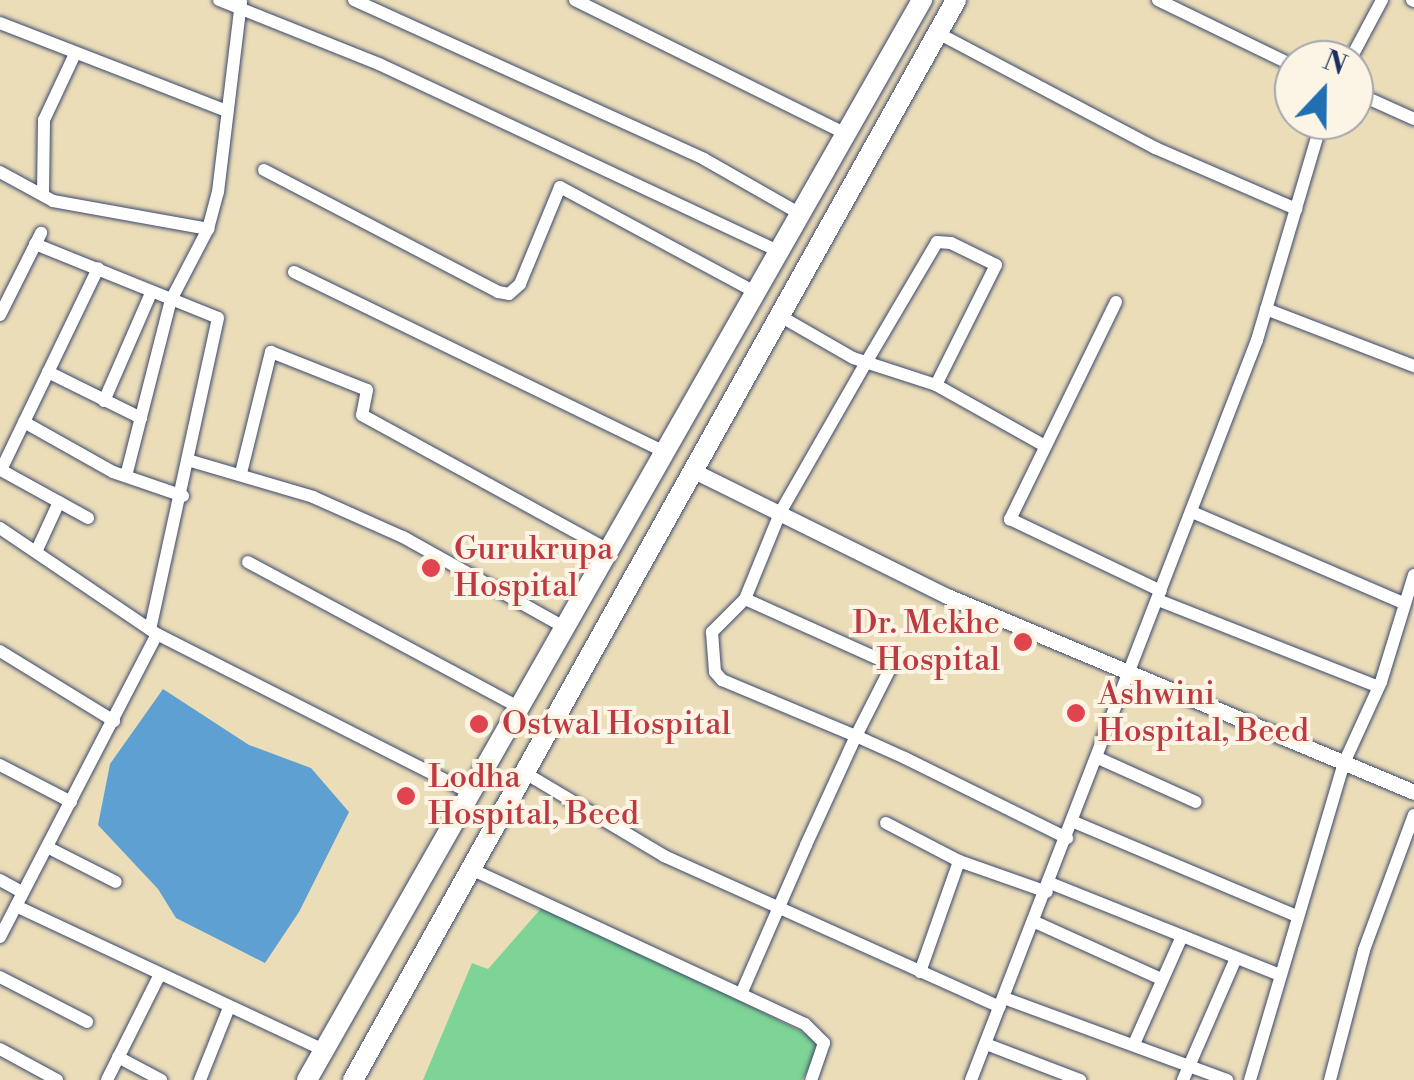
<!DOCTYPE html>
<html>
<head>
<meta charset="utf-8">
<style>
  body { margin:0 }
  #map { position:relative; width:1414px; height:1080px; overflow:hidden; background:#ecddb9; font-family:"Libre Bodoni",serif }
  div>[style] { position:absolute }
  .green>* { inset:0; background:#7ed396 }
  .water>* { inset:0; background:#5ea0d2 }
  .roads { filter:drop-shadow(0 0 2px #3a496c) drop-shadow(0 0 2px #3a496c) }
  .minor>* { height:12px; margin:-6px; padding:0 6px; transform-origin:6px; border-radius:6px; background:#fff }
  .tertiary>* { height:15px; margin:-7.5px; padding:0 7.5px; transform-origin:7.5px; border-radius:7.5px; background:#fff }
  .primary>* { height:20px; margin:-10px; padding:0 10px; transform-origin:10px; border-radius:10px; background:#fff }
  .dots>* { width:28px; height:28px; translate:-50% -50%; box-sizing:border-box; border:5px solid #fcf5e5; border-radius:50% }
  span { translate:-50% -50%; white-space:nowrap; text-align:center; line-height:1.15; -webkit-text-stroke:8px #fcf5e5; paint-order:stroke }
  .health-label { font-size:32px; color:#be3a42 }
  .left { translate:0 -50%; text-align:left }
  .right { translate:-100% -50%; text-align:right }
  .north { position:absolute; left:1274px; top:40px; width:100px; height:100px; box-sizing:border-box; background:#fcf5e5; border:2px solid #a2a6af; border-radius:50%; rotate:22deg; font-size:28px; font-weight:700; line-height:40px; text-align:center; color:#1b2f5e }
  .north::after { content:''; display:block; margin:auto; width:35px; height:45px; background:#1f6fb2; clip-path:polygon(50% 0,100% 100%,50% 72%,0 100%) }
</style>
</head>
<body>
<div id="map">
  <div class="green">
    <div style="clip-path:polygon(545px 904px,816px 1039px,818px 1050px,802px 1080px,423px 1080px,472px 963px,488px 969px)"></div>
  </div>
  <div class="water">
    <div style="clip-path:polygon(163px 689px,249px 745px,311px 768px,349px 812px,299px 912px,265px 963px,176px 918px,158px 889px,98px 825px,110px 764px)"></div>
  </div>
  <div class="roads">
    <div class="minor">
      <div style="left:219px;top:0;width:172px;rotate:21.8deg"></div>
      <div style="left:379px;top:64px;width:444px;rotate:25.1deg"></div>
      <div style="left:354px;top:0;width:384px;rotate:24.4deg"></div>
      <div style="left:704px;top:159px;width:113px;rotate:29.7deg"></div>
      <div style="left:575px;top:0;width:300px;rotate:26.3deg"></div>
      <div style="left:1158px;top:0;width:151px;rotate:25.9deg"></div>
      <div style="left:1412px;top:0;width:2px;rotate:27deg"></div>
      <div style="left:0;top:23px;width:243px;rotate:21.2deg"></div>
      <div style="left:938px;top:33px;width:246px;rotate:27.9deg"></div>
      <div style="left:1155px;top:148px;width:154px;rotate:23.4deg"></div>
      <div style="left:1350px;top:60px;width:68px;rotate:-61.9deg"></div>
      <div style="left:1354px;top:92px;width:66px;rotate:24.2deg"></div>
      <div style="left:264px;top:170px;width:264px;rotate:27.5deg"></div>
      <div style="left:498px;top:292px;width:11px;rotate:10deg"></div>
      <div style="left:509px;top:294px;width:15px;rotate:-42deg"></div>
      <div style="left:520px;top:284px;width:105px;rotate:-67.6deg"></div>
      <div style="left:560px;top:187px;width:221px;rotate:28.3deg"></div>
      <div style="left:0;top:172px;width:60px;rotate:28.7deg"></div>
      <div style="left:53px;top:201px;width:158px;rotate:10.2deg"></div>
      <div style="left:43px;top:193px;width:73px;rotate:-89.2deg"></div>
      <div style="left:44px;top:120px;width:71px;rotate:-64.9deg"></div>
      <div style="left:35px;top:244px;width:197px;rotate:22deg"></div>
      <div style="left:218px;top:318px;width:318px;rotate:102.3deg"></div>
      <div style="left:294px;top:272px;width:409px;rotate:25.9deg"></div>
      <div style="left:1116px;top:302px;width:242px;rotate:116deg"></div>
      <div style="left:1010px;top:519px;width:167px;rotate:25.5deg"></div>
      <div style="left:1266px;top:309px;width:159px;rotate:21.1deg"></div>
      <div style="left:0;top:315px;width:92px;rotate:-63.4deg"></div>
      <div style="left:780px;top:316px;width:84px;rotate:29.9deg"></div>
      <div style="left:853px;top:358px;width:87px;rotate:18deg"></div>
      <div style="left:936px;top:385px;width:125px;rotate:29.2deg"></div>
      <div style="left:48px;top:372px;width:104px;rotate:26.3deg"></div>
      <div style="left:104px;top:401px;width:118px;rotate:-66.5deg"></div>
      <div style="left:24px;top:422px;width:102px;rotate:29.3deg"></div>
      <div style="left:113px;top:472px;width:74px;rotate:18.9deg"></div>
      <div style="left:191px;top:461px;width:127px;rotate:16.4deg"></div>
      <div style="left:313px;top:497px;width:98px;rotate:24deg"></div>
      <div style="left:403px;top:537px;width:184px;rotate:29.2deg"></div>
      <div style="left:241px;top:473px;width:125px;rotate:-76.1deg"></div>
      <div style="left:271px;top:352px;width:103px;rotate:21.6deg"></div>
      <div style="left:367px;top:390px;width:25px;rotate:101deg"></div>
      <div style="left:362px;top:415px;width:277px;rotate:28.7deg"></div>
      <div style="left:126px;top:476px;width:182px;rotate:-75.7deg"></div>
      <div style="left:171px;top:300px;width:80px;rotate:-62.5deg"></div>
      <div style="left:208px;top:229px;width:38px;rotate:-75deg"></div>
      <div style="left:218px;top:192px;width:192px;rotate:-83.1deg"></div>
      <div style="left:1192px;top:512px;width:230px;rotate:23.3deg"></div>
      <div style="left:88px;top:518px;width:99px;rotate:-151.1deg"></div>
      <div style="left:1px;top:470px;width:224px;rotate:-64.3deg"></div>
      <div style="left:0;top:528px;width:187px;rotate:34.1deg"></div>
      <div style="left:36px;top:552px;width:55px;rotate:-65.3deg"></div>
      <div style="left:248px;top:562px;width:305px;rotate:28.2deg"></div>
      <div style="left:745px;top:599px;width:95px;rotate:-67.8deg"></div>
      <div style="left:781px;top:511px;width:173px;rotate:-60.2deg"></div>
      <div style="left:867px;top:361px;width:138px;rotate:-59.5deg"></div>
      <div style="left:937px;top:242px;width:14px;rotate:4deg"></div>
      <div style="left:951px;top:243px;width:50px;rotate:26.1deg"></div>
      <div style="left:996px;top:265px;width:134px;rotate:116.6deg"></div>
      <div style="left:1158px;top:600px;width:232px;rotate:21.5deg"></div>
      <div style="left:0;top:651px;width:134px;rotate:31.6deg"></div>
      <div style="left:1098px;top:758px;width:107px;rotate:24.2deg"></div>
      <div style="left:0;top:765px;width:80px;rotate:27.5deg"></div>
      <div style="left:525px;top:773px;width:162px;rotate:30.8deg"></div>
      <div style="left:664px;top:856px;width:368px;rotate:24.2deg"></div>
      <div style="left:1074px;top:822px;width:241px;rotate:22.9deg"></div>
      <div style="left:886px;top:823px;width:82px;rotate:27.5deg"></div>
      <div style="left:959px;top:861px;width:93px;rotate:19.4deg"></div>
      <div style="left:47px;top:847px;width:77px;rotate:26.9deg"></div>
      <div style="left:471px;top:869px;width:368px;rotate:24.9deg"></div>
      <div style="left:805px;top:1024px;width:27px;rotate:45deg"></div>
      <div style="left:824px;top:1043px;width:39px;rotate:109deg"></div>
      <div style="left:0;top:880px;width:26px;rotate:29deg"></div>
      <div style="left:1050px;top:883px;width:248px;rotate:21.8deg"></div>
      <div style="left:16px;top:906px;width:339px;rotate:25.1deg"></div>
      <div style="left:1035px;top:922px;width:136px;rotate:24.3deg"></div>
      <div style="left:0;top:937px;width:341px;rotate:-62.6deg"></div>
      <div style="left:157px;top:634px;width:347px;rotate:26.9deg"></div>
      <div style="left:920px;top:972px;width:118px;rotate:-70.6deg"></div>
      <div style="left:0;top:977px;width:98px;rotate:27.3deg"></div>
      <div style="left:741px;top:994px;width:163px;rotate:-66.4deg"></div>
      <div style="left:806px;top:845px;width:120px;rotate:-65.4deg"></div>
      <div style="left:856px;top:736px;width:80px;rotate:-63.1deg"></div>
      <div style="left:892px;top:665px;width:161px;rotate:-155.8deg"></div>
      <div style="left:745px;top:599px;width:47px;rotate:135deg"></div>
      <div style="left:712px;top:632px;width:40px;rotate:85.7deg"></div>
      <div style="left:715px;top:672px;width:11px;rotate:49deg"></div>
      <div style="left:722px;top:680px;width:145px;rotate:22.7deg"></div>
      <div style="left:856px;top:736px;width:54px;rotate:24.2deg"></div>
      <div style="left:905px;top:758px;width:181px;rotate:26.3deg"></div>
      <div style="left:1004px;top:998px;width:238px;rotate:20.2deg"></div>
      <div style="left:986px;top:1044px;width:101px;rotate:21deg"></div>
      <div style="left:1134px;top:1044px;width:118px;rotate:-66deg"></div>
      <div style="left:0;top:1049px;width:65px;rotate:28.5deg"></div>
      <div style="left:118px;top:1057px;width:49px;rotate:28.1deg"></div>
      <div style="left:107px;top:1080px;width:116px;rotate:-63.4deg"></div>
      <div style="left:200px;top:1080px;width:75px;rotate:-68.2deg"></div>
      <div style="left:971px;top:1080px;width:793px;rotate:-68.87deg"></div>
      <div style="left:1257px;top:340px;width:229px;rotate:-73.5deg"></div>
      <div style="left:1183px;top:1080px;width:133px;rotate:-66.5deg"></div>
      <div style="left:1250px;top:1080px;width:331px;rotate:-73.5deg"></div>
      <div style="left:1344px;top:763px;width:89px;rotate:-65.4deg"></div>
      <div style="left:1381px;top:682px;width:112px;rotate:-72.9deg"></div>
      <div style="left:1330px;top:1080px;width:134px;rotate:-75.3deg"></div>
      <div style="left:1364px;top:950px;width:144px;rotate:-69.7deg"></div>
    </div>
    <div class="tertiary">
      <div style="left:694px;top:471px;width:282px;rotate:26.3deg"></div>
      <div style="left:947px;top:596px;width:506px;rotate:22.77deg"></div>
    </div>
    <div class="primary">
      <div style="left:307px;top:1080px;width:1243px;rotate:-60.34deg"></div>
      <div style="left:353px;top:1080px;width:1237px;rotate:-60.82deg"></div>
    </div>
  </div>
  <div class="dots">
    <div style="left:431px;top:568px;background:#e0444e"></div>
    <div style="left:1023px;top:642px;background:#e0444e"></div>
    <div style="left:1076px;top:713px;background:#e0444e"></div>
    <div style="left:479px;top:724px;background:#e0444e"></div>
    <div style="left:406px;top:796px;background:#e0444e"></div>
  </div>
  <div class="health-label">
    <span class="left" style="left:454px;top:568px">Gurukrupa<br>Hospital</span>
    <span class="right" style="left:1000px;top:642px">Dr. Mekhe<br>Hospital</span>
    <span class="left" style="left:1098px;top:713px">Ashwini<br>Hospital, Beed</span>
    <span class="left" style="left:502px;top:724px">Ostwal Hospital</span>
    <span class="left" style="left:428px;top:796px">Lodha<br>Hospital, Beed</span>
  </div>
  <div class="north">N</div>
</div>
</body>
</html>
